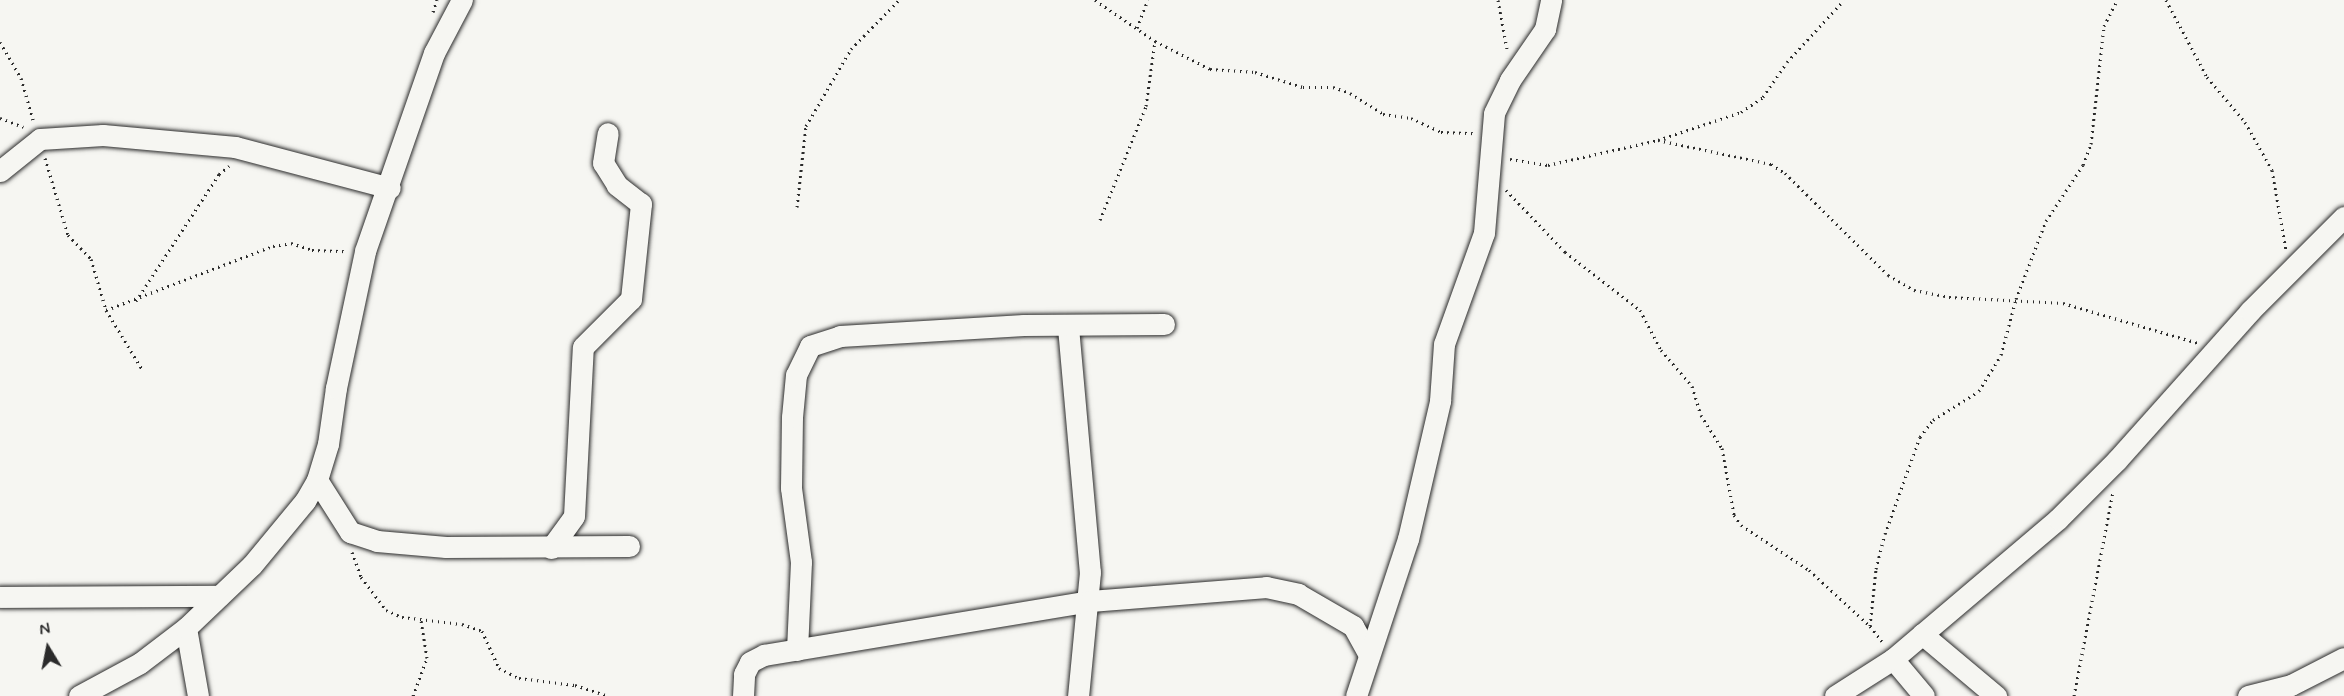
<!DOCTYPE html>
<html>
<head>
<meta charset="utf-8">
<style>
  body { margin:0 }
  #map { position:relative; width:2344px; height:696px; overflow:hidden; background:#f6f6f2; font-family:Mynerve,sans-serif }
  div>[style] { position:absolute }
  .path>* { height:3px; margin-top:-1.5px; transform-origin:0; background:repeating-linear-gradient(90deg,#2b2b2b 0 1.5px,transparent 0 6px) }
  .roads { filter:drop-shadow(0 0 2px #2b2b2b) drop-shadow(0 0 2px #2b2b2b) }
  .minor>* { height:21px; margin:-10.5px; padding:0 10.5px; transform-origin:10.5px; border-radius:10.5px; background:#f6f6f2 }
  span { translate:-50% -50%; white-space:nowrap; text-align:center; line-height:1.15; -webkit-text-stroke:6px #f6f6f2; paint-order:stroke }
  .north { position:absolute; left:18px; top:618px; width:60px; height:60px; -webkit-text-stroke:4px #f6f6f2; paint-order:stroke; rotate:350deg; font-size:16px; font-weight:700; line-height:24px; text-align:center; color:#2b2b2b }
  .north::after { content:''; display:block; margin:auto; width:21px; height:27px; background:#2b2b2b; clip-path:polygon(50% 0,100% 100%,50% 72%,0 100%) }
</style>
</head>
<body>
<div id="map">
  <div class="path">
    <div style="left:1095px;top:0;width:73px;rotate:34.3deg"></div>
    <div style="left:1155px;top:41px;width:62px;rotate:27deg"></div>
    <div style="left:1210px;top:69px;width:45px;rotate:3.8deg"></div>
    <div style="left:1255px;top:72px;width:50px;rotate:17.4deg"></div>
    <div style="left:1303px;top:87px;width:30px"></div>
    <div style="left:1333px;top:87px;width:18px;rotate:19deg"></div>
    <div style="left:1350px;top:93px;width:39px;rotate:32deg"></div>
    <div style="left:1383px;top:114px;width:28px;rotate:8deg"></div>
    <div style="left:1411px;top:118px;width:33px;rotate:25deg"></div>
    <div style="left:1441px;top:132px;width:34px;rotate:2deg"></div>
    <div style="left:1498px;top:0;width:50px;rotate:79.6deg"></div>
    <div style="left:2166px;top:0;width:87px;rotate:62deg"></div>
    <div style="left:2207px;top:77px;width:59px;rotate:49.8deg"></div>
    <div style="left:2245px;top:122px;width:55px;rotate:60.6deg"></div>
    <div style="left:2272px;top:170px;width:81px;rotate:80.1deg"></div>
    <div style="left:433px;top:12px;width:13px;rotate:-72deg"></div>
    <div style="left:1137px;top:28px;width:30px;rotate:-69deg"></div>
    <div style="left:0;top:42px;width:42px;rotate:59.7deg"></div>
    <div style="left:21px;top:78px;width:47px;rotate:73.9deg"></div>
    <div style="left:0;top:118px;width:25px;rotate:21deg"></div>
    <div style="left:1658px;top:140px;width:116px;rotate:12deg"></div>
    <div style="left:1771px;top:164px;width:17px;rotate:33deg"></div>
    <div style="left:1785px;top:173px;width:145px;rotate:44.7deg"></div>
    <div style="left:1888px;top:275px;width:30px;rotate:30deg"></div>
    <div style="left:1914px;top:290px;width:36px;rotate:11deg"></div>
    <div style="left:1949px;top:297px;width:114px;rotate:3deg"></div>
    <div style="left:2063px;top:303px;width:141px;rotate:16.5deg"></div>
    <div style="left:45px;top:158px;width:80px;rotate:73.4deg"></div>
    <div style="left:68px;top:235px;width:33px;rotate:46deg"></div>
    <div style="left:91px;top:259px;width:53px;rotate:73.6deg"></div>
    <div style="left:106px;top:310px;width:69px;rotate:58.6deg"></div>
    <div style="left:1510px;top:159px;width:38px;rotate:9deg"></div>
    <div style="left:1548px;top:165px;width:113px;rotate:-12.8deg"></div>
    <div style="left:1658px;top:140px;width:88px;rotate:-18.6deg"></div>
    <div style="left:1741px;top:112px;width:27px;rotate:-34deg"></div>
    <div style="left:1763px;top:97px;width:42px;rotate:-55.6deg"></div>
    <div style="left:1787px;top:62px;width:84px;rotate:-47.4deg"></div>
    <div style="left:1506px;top:190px;width:86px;rotate:46.4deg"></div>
    <div style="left:1565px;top:252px;width:95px;rotate:37.7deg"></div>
    <div style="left:1640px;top:310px;width:45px;rotate:62.3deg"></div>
    <div style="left:1661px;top:350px;width:48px;rotate:49.3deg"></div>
    <div style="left:1692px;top:386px;width:30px;rotate:73deg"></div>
    <div style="left:1701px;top:415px;width:39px;rotate:58deg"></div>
    <div style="left:1722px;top:448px;width:68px;rotate:79.8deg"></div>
    <div style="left:1734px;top:515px;width:12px;rotate:55deg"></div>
    <div style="left:1741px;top:525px;width:82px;rotate:33.5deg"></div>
    <div style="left:1809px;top:570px;width:83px;rotate:42.6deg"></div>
    <div style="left:1870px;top:626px;width:23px;rotate:52deg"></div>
    <div style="left:797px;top:207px;width:81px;rotate:-83.7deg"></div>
    <div style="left:806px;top:126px;width:89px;rotate:-59.7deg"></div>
    <div style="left:851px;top:49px;width:69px;rotate:-45.6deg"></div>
    <div style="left:1100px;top:220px;width:123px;rotate:-68deg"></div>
    <div style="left:1146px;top:106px;width:66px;rotate:-82.1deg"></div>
    <div style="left:136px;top:301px;width:152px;rotate:-56.8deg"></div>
    <div style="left:219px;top:174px;width:13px;rotate:-39deg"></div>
    <div style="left:106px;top:310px;width:179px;rotate:-21deg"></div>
    <div style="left:273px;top:246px;width:18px;rotate:-9deg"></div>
    <div style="left:291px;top:243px;width:22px;rotate:18deg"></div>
    <div style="left:312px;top:250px;width:34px;rotate:2deg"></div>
    <div style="left:352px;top:552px;width:27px;rotate:70deg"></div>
    <div style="left:361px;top:577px;width:41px;rotate:52.9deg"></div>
    <div style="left:386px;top:610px;width:17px;rotate:24deg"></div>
    <div style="left:402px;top:617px;width:60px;rotate:6.7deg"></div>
    <div style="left:462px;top:624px;width:21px;rotate:19deg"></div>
    <div style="left:482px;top:631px;width:41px;rotate:65.3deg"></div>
    <div style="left:499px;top:668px;width:22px;rotate:27deg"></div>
    <div style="left:519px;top:678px;width:56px;rotate:7.1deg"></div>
    <div style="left:575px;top:685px;width:35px;rotate:18deg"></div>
    <div style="left:1870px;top:626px;width:57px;rotate:-84deg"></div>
    <div style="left:1876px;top:569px;width:36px;rotate:-76deg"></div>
    <div style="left:1885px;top:534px;width:103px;rotate:-70.2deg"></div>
    <div style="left:1920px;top:437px;width:21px;rotate:-53deg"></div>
    <div style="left:1933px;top:420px;width:54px;rotate:-32.2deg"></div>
    <div style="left:1979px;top:391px;width:42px;rotate:-58.6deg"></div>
    <div style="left:2001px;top:355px;width:58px;rotate:-75deg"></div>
    <div style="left:2016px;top:299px;width:84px;rotate:-69deg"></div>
    <div style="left:2046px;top:221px;width:67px;rotate:-56.5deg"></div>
    <div style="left:2083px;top:165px;width:22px;rotate:-69deg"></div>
    <div style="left:2091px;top:144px;width:119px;rotate:-83.7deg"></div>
    <div style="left:2104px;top:26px;width:29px;rotate:-63deg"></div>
    <div style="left:413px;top:696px;width:40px;rotate:-69.8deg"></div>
    <div style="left:427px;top:658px;width:38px;rotate:-99deg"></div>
    <div style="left:2074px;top:696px;width:208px;rotate:-79.2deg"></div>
  </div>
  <div class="roads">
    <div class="minor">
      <div style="left:0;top:171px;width:51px;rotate:-38.7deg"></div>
      <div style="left:40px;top:139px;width:63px;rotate:-3.6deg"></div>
      <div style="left:103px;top:135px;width:133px;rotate:5.2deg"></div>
      <div style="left:235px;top:147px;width:160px;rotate:14.8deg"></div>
      <div style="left:1068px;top:327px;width:246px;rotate:84.9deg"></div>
      <div style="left:1090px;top:572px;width:125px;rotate:95.5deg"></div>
      <div style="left:317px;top:480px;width:62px;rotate:57.6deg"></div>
      <div style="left:350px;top:532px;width:28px;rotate:18deg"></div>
      <div style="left:377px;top:541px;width:69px;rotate:5deg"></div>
      <div style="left:446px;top:547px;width:183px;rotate:-0.3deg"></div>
      <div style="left:551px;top:548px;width:39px;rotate:-54deg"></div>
      <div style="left:574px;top:516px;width:169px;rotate:-87deg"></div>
      <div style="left:583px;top:347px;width:68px;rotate:-45deg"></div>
      <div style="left:631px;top:299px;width:96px;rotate:-84deg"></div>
      <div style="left:641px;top:204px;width:31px;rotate:-142deg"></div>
      <div style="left:617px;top:185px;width:26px;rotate:-122deg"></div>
      <div style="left:603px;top:163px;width:30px;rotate:-81deg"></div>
      <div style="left:0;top:597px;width:219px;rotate:-0.3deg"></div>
      <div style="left:1922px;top:634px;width:97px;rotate:40deg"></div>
      <div style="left:797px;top:650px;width:88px;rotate:-87.4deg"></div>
      <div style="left:801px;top:562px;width:75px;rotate:-97.7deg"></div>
      <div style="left:791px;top:488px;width:71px;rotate:-89.2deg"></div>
      <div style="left:792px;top:417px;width:42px;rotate:-84.6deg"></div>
      <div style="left:796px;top:375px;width:32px;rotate:-64deg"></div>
      <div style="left:810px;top:346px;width:32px;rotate:-18deg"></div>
      <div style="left:840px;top:336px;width:184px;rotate:-3.4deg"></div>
      <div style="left:1024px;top:325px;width:140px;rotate:-0.4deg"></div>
      <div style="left:1893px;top:659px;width:48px;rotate:50deg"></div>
      <div style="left:79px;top:696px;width:69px;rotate:-28.4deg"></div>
      <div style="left:140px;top:663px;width:58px;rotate:-37.3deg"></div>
      <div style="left:198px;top:696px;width:69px;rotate:-100deg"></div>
      <div style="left:186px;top:628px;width:91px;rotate:-43.7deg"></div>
      <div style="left:252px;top:565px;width:83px;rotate:-50.4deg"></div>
      <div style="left:305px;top:501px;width:24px;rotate:-60deg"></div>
      <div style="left:317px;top:480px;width:38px;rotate:-73deg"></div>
      <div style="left:328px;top:444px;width:57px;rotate:-81.9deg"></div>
      <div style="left:336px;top:388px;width:140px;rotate:-78deg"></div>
      <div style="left:365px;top:251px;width:210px;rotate:-70.8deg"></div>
      <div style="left:434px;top:53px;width:60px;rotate:-62.2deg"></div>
      <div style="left:743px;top:696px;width:22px;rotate:-87deg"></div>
      <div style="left:744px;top:674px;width:13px;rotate:-63deg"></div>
      <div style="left:750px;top:662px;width:16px;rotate:-27deg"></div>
      <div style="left:764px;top:655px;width:330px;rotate:-9.4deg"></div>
      <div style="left:1090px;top:601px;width:177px;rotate:-4.5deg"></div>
      <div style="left:1266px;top:587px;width:33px;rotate:12deg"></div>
      <div style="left:1298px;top:594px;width:64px;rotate:30.2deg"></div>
      <div style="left:1353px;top:626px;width:33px;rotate:61deg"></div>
      <div style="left:1356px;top:696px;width:165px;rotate:-71.7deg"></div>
      <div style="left:1408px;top:539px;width:142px;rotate:-76.9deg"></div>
      <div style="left:1440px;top:401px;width:57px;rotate:-86deg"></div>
      <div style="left:1444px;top:344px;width:118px;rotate:-70.2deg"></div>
      <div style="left:1484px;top:233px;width:120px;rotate:-85.2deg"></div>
      <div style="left:1494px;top:113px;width:37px;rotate:-64deg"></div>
      <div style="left:1510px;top:80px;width:62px;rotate:-55.5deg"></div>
      <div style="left:1545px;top:29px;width:30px;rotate:-78deg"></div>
      <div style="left:1835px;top:696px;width:69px;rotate:-32.5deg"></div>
      <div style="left:1893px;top:659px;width:216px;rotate:-40.3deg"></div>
      <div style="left:2058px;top:519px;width:83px;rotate:-45deg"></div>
      <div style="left:2117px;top:460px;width:200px;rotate:-48.2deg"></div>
      <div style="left:2250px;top:311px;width:133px;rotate:-45deg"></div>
      <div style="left:2248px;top:696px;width:44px;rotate:-14.3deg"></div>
      <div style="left:2291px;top:685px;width:59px;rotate:-27deg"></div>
    </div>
  </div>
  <div class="north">N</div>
</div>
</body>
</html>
